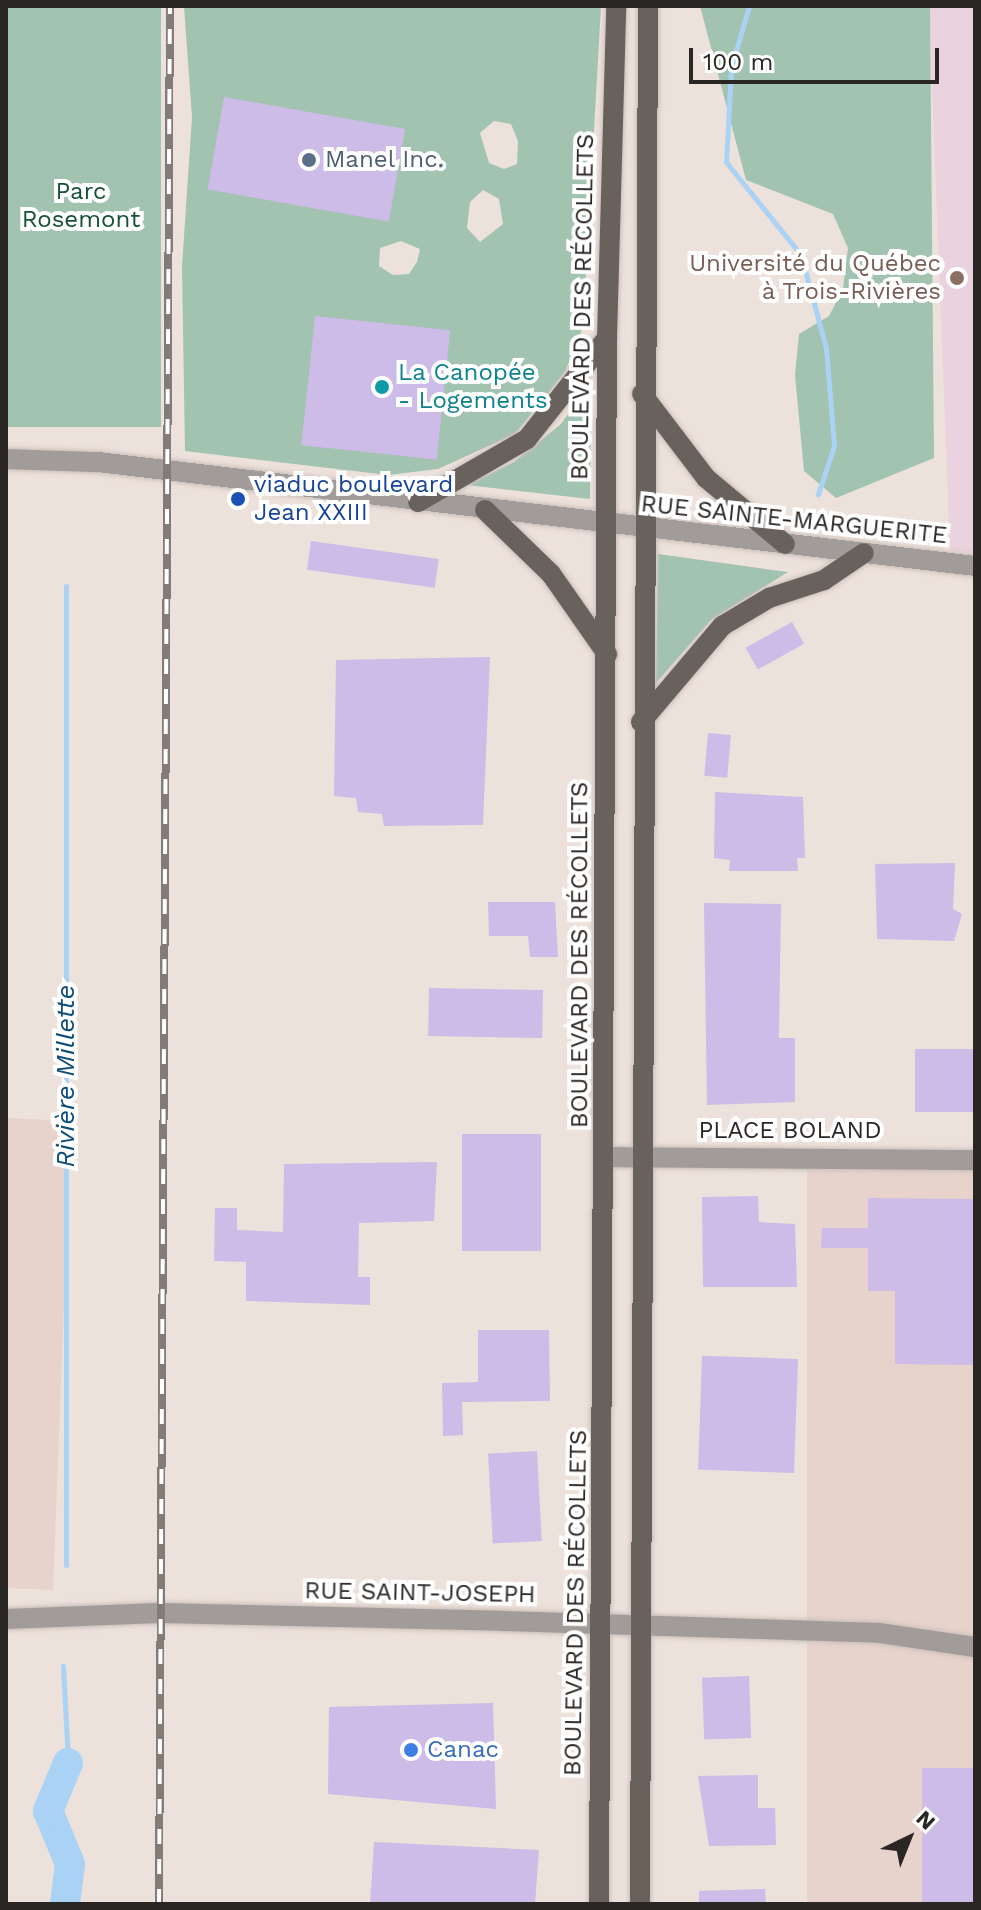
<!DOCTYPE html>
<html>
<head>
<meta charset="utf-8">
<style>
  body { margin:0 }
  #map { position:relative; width:981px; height:1910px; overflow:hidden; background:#ede1db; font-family:"Work Sans",sans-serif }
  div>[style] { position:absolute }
  .built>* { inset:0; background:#e7d3cb; transform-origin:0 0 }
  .education>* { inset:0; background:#ead2de }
  .green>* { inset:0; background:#a1c3af; transform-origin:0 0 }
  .stream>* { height:5px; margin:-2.5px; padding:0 2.5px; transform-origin:2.5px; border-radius:2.5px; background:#a9d2f4 }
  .river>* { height:30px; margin:-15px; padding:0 15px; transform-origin:15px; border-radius:15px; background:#a9d2f4 }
  .building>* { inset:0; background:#cdbbe8; transform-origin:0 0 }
  .roads { filter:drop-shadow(0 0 2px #cabfba) drop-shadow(0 0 2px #cabfba) }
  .minor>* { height:20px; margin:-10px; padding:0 10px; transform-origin:10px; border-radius:10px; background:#a19c99 }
  .major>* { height:20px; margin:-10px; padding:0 10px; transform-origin:10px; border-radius:10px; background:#69615c }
  .rail>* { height:8px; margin-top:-4px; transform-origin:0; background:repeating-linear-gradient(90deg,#fff 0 15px,#837b77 0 30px); box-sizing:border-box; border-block:2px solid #837b77 }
  .dots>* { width:22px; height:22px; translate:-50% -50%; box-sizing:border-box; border:4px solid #fff; border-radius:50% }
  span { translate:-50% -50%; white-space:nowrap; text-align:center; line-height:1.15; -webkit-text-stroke:8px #fff; paint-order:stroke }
  .service-label { font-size:24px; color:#4e5e75 }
  .left { translate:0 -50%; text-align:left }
  .park-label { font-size:24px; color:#175035 }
  .education-label { font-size:24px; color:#785e54 }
  .right { translate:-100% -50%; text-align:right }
  .street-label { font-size:24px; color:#2a2624 }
  .culture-label { font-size:24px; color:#0d838f }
  .transit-label { font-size:24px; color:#164399 }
  .shop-label { font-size:24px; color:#366cbe }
  .water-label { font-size:26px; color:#0c4e79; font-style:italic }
  .frame { position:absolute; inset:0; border:8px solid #2a2624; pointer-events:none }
  .north { position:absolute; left:869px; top:1798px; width:80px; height:80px; -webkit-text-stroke:6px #fff; paint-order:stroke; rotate:43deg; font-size:22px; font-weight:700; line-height:32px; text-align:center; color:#2a2624 }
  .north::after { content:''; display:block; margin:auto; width:28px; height:36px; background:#2a2624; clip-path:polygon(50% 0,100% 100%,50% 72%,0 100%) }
  .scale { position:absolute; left:689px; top:48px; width:250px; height:36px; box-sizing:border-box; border:4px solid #2a2624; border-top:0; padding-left:10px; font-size:24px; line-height:28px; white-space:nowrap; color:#2a2624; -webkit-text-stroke:6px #fff; paint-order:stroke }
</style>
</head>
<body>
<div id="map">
  <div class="built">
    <div style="clip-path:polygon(6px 1118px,71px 1121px,53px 1590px,6px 1588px)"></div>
    <div style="left:975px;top:1169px;width:735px;height:168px;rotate:90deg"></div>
  </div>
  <div class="education">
    <div style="clip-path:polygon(929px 6px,975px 6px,975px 553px,950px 550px)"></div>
  </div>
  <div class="green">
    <div style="left:6px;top:6px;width:155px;height:421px"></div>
    <div style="clip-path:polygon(evenodd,184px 6px,601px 6px,583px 327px,565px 372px,515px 434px,438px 469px,388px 475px,185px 451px,182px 267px,192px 117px,184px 6px,494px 121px,511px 124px,518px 141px,517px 164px,504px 169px,489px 163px,480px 133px,494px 121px,184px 6px,483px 190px,499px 199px,503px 224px,480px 242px,467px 228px,470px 202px,483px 190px,184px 6px,401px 241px,420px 249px,417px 262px,409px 274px,393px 275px,379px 266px,380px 248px,401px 241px)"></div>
    <div style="clip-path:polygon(700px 6px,930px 6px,934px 458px,836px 498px,804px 471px,795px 375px,799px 334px,829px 316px,843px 289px,848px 248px,833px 214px,746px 180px)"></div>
    <div style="clip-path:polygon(591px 381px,590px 499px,467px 485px,514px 462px,561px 424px)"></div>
    <div style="clip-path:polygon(658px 554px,788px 572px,711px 620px,656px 683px)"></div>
  </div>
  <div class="stream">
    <div style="left:749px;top:6px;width:65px;rotate:106.2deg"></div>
    <div style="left:731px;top:68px;width:94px;rotate:93deg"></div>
    <div style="left:726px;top:162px;width:119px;rotate:51.1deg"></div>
    <div style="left:801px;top:255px;width:96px;rotate:75deg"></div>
    <div style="left:826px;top:348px;width:98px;rotate:85.3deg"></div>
    <div style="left:834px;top:446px;width:51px;rotate:108.4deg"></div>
    <div style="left:66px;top:586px;width:979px;rotate:90deg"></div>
    <div style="left:63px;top:1666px;width:97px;rotate:87deg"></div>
  </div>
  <div class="river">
    <div style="left:65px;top:1904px;width:40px;rotate:-82.9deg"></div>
    <div style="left:70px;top:1864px;width:57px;rotate:-112.5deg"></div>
    <div style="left:48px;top:1811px;width:52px;rotate:-67.4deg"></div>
  </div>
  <div class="building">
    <div style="left:224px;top:97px;width:184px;height:94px;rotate:10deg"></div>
    <div style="left:315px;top:316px;width:136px;height:130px;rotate:6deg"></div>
    <div style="left:311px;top:541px;width:129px;height:29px;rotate:8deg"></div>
    <div style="left:792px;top:622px;width:25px;height:53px;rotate:61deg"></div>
    <div style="clip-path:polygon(490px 657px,483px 825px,384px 826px,382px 814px,358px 812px,356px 798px,334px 796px,336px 660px)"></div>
    <div style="left:708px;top:733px;width:23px;height:43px;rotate:5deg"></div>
    <div style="clip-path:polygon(715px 792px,803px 797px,805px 858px,797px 858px,798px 871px,729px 871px,730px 860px,714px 858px)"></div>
    <div style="clip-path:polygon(955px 863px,953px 909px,962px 914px,954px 941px,877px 939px,875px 864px)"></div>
    <div style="clip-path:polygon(488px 902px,555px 902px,558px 957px,530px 957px,528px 936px,489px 936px)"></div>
    <div style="clip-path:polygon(704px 903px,781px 904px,779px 1038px,795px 1038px,795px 1102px,707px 1105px)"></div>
    <div style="left:429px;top:988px;width:114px;height:48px;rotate:1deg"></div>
    <div style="left:975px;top:1049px;width:63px;height:60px;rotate:90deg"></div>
    <div style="left:462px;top:1134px;width:79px;height:117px"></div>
    <div style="clip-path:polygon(437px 1162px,434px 1221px,359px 1223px,358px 1277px,370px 1277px,370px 1305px,246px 1301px,246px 1262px,214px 1261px,215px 1208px,237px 1208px,237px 1230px,283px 1232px,284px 1164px)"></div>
    <div style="clip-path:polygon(758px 1196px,759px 1222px,795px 1224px,797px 1287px,703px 1287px,702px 1197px)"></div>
    <div style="clip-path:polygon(868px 1198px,975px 1199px,975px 1365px,895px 1364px,895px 1291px,868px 1291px,868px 1248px,821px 1248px,822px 1228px,868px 1228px)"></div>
    <div style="clip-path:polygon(478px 1330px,549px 1330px,550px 1401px,462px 1402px,463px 1435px,443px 1436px,442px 1383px,478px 1382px)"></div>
    <div style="left:798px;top:1359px;width:114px;height:96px;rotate:92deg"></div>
    <div style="left:537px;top:1451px;width:90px;height:49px;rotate:87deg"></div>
    <div style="left:749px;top:1676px;width:62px;height:47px;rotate:88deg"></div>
    <div style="clip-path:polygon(493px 1703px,496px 1809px,328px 1794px,329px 1707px)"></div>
    <div style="left:975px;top:1768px;width:136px;height:53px;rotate:90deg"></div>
    <div style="clip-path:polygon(758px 1775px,758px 1808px,775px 1808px,776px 1845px,709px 1846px,698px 1776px)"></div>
    <div style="clip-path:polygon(374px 1842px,539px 1850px,535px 1904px,370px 1904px)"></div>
    <div style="clip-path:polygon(765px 1889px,766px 1904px,699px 1904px,699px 1891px)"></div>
  </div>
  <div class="roads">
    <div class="minor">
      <div style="left:6px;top:459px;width:92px;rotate:1.9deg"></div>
      <div style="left:98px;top:462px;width:883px;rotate:6.76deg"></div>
      <div style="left:605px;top:1157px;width:370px;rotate:0.5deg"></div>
      <div style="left:6px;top:1619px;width:154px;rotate:-2.2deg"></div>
      <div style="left:160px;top:1613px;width:342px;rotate:1.3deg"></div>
      <div style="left:502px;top:1621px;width:378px;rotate:1.8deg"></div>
      <div style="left:880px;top:1633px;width:96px;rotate:8.4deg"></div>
    </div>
    <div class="major">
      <div style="left:642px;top:394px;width:106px;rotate:52.7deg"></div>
      <div style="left:706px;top:478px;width:103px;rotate:39.9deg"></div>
      <div style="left:418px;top:502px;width:126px;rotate:-30deg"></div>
      <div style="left:527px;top:439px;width:129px;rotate:-51.6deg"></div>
      <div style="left:485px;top:510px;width:92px;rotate:44.1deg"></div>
      <div style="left:551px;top:574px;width:98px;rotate:55deg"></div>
      <div style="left:641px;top:722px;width:126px;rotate:-49.8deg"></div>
      <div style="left:722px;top:626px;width:55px;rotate:-30.8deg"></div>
      <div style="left:769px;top:598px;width:58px;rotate:-18.1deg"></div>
      <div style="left:824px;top:580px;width:48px;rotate:-34deg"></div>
      <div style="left:599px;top:1904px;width:1566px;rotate:-89.71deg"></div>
      <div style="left:607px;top:338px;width:332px;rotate:-88.4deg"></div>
      <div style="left:640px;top:1904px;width:1898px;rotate:-89.76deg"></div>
    </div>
  </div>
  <div class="rail">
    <div style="left:159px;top:1904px;width:1898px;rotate:-89.67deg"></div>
  </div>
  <div class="dots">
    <div style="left:309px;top:160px;background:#5c6f8a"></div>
    <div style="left:957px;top:278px;background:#8d6e63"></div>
    <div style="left:382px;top:387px;background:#0f9aa8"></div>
    <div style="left:238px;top:499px;background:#1a4fb4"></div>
    <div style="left:411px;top:1750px;background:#3f7fe0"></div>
  </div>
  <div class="service-label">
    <span class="left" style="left:325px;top:160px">Manel Inc.</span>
  </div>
  <div class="park-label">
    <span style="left:81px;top:206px">Parc<br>Rosemont</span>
  </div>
  <div class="education-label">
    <span class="right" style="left:941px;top:278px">Université du Québec<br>à Trois-Rivières</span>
  </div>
  <div class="street-label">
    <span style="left:583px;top:307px;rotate:-89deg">BOULEVARD DES RÉCOLLETS</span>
    <span style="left:794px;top:520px;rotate:6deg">RUE SAINTE-MARGUERITE</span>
    <span style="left:580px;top:955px;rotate:-90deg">BOULEVARD DES RÉCOLLETS</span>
    <span style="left:790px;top:1131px">PLACE BOLAND</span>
    <span style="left:420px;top:1593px;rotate:1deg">RUE SAINT-JOSEPH</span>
    <span style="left:576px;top:1603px;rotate:-89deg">BOULEVARD DES RÉCOLLETS</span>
  </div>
  <div class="culture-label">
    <span class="left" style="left:398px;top:387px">La Canopée<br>- Logements</span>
  </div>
  <div class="transit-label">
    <span class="left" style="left:254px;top:499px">viaduc boulevard<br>Jean XXIII</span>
  </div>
  <div class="shop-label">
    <span class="left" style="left:427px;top:1750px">Canac</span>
  </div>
  <div class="water-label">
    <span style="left:66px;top:1076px;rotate:-90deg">Rivière Millette</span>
  </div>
  <div class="frame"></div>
  <div class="north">N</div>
  <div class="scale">100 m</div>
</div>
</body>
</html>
